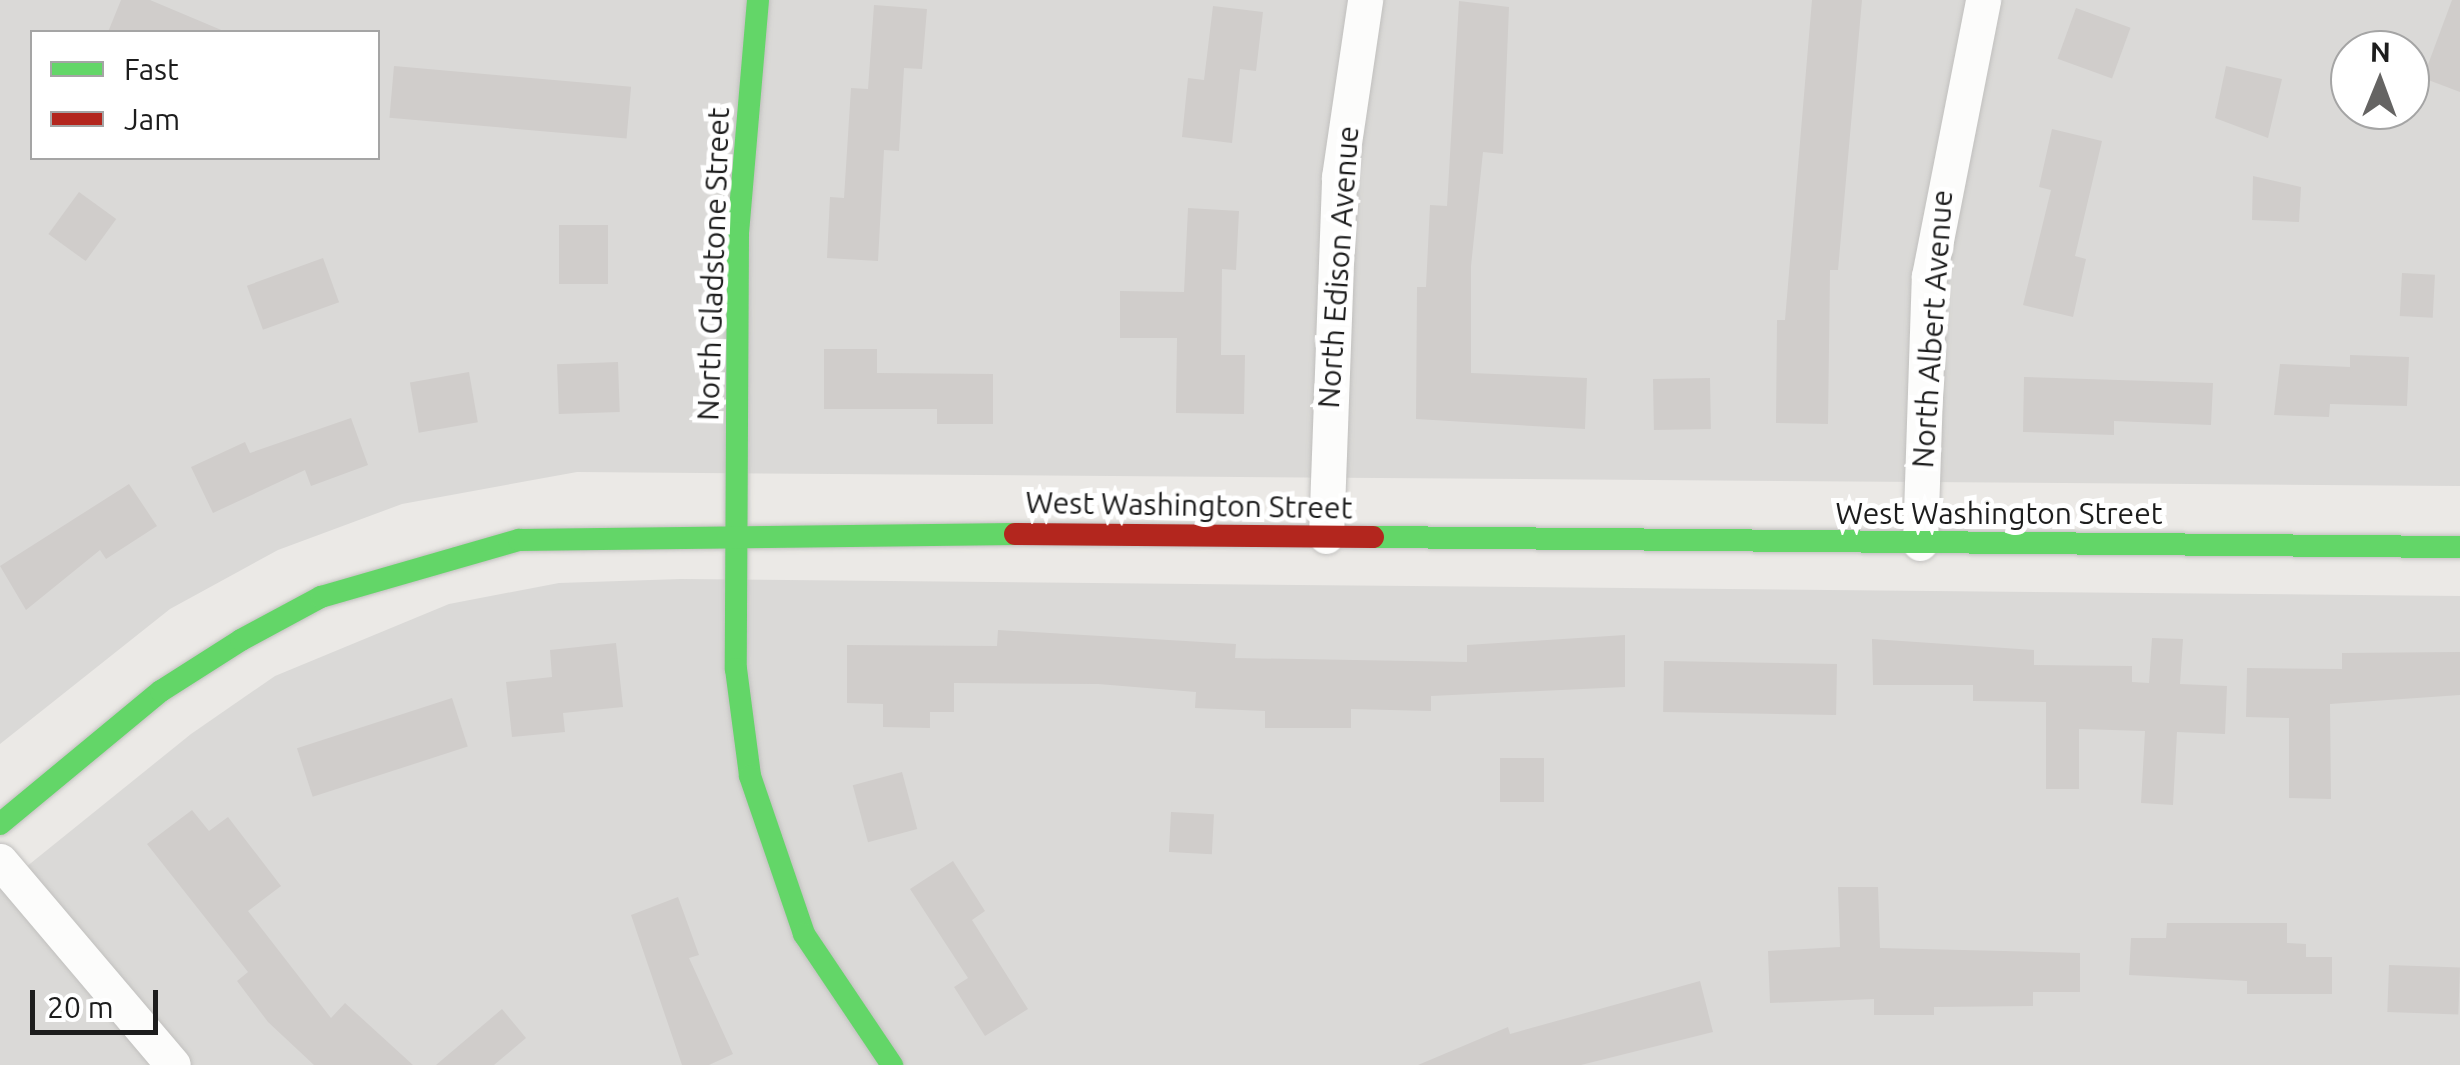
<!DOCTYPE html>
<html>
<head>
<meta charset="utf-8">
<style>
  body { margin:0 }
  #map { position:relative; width:2460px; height:1065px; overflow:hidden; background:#ebe9e6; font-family:Ubuntu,sans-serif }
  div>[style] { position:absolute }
  .residential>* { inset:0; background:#dad9d7 }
  .building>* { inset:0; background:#d0cdcb; transform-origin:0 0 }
  .roads { filter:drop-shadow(0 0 2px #c1c0be) drop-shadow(0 0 2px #c1c0be) }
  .street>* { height:35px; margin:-17.5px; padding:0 17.5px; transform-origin:17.5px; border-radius:17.5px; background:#fcfcfb }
  .fast>* { height:22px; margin:-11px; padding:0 11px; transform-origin:11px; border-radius:11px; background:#63d668 }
  .jam>* { height:22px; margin:-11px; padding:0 11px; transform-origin:11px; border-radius:11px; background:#b3261e }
  span { translate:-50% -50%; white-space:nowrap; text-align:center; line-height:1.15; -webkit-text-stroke:10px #fff; paint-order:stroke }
  .street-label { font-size:30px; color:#1d1d1d }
  .legend { position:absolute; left:30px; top:30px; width:350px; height:130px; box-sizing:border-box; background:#fff; border:2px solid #a5a5a5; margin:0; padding:12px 18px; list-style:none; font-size:30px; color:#1d1d1d }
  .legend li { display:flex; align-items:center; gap:20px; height:50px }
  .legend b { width:50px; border:2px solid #a5a5a5 }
  .north { position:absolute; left:2330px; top:30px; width:100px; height:100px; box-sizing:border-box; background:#fff; border:2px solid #a5a5a5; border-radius:50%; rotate:1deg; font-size:28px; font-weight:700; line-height:40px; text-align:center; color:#1d1d1d }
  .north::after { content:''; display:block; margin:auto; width:35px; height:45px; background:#656463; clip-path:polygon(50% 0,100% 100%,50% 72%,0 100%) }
  .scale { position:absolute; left:30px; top:990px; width:128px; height:45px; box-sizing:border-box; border:5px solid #1d1d1d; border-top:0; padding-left:12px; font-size:30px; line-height:35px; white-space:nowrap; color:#1d1d1d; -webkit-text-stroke:8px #fff; paint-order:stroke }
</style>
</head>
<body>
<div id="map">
  <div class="residential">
    <div style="clip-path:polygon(evenodd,0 0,2460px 0,2460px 486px,577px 472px,402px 504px,278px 550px,170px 609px,0 744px,0 0,32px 32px,378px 32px,378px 158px,32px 158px,32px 32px,0 0,2350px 50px,2410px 50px,2410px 110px,2350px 110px,2350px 50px)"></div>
    <div style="clip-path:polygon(681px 579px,2460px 596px,2460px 1065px,0 1065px,0 888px,191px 734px,275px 676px,449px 604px,559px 583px)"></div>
  </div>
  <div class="building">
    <div style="clip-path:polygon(121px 0,150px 0,226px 32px,108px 32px)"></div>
    <div style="clip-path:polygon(1812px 0,1862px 0,1838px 270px,1830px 270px,1828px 424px,1776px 423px,1777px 320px,1785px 320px)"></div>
    <div style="clip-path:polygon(2452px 0,2460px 0,2460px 92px,2423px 78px)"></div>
    <div style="clip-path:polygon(1459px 1px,1509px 7px,1503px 154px,1483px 152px,1471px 266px,1471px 373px,1587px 378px,1585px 429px,1416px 419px,1417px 287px,1426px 287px,1430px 205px,1447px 206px)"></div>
    <div style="clip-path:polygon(874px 5px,927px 9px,922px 69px,904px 68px,899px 151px,884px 150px,878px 261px,827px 258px,830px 197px,844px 198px,851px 88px,868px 89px)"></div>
    <div style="clip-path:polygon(1213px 6px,1263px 12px,1256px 71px,1240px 69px,1232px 143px,1182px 137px,1188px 78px,1204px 80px)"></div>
    <div style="left:2076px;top:8px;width:58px;height:54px;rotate:20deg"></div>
    <div style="left:394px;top:66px;width:238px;height:52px;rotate:5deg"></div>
    <div style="clip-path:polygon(2226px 66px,2282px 79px,2268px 138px,2215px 118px)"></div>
    <div style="clip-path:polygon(2052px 129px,2102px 141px,2075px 256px,2086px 259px,2073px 317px,2023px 305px,2051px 190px,2039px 187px)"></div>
    <div style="clip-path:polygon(2253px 176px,2301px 187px,2299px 222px,2252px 220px)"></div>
    <div style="left:79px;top:192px;width:46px;height:52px;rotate:36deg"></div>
    <div style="clip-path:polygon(1188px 208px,1239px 211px,1236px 270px,1222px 269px,1221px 355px,1245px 355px,1244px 414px,1176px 413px,1177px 338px,1120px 338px,1120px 291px,1184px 292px)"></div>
    <div style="left:559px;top:225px;width:49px;height:59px"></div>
    <div style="left:323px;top:258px;width:47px;height:81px;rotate:70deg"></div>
    <div style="left:2402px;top:273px;width:33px;height:43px;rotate:3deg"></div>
    <div style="clip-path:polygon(824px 349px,877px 349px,877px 373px,993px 374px,993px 424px,937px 424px,937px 409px,824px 409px)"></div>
    <div style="clip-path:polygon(2350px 355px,2409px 357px,2407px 406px,2330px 404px,2329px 417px,2274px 415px,2280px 364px,2350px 367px)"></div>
    <div style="left:618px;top:362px;width:50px;height:61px;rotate:88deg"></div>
    <div style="left:469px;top:372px;width:51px;height:60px;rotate:80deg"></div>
    <div style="clip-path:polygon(2024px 377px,2213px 383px,2211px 425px,2114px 421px,2114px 435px,2023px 432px)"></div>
    <div style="left:1710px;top:378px;width:51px;height:57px;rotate:89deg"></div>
    <div style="clip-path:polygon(351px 418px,368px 465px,311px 486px,305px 470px,213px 513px,191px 467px,245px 442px,250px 453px)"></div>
    <div style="clip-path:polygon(129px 484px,157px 526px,106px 559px,100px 550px,26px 610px,0 566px)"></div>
    <div style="clip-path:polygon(998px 630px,1236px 644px,1235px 658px,1467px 662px,1467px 645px,1625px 635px,1625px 687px,1431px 696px,1431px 711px,1351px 709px,1351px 728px,1265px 728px,1265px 711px,1195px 708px,1196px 692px,1098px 684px,954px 683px,954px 712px,930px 712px,930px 728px,883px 727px,883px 704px,847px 703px,847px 645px,997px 646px)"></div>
    <div style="clip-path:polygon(2152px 638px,2183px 639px,2180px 684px,2227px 686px,2225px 734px,2177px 732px,2173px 805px,2141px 803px,2145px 731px,2079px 729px,2079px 789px,2046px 789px,2046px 702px,1973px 701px,1973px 685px,1873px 685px,1872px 639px,2034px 650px,2034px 665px,2132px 666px,2132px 682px,2149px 683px)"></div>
    <div style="clip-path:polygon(616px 643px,623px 707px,563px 713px,565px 732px,512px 737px,506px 682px,552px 677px,550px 650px)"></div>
    <div style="clip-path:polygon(2460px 652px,2460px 695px,2330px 704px,2331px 799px,2289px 798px,2289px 718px,2246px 717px,2247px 668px,2342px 669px,2342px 653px)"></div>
    <div style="left:1664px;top:661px;width:173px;height:51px;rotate:1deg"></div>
    <div style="left:452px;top:698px;width:51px;height:163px;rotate:72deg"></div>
    <div style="left:1500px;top:758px;width:44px;height:44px"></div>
    <div style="left:902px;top:772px;width:59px;height:51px;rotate:75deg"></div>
    <div style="clip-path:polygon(192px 810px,209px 831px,228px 817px,281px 886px,248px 911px,331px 1018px,345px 1003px,413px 1065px,314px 1065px,268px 1022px,237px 981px,248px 972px,147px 844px)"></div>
    <div style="left:1171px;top:812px;width:43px;height:40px;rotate:3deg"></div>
    <div style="clip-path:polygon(953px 861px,985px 911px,972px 920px,1028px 1009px,985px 1036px,954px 987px,968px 978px,910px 889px)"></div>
    <div style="clip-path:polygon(1838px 887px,1878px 887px,1880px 948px,2080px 953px,2080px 992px,2033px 992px,2033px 1006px,1934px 1007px,1934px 1015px,1874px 1015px,1874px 999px,1770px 1003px,1768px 951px,1840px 947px)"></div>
    <div style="clip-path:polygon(678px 897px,699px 955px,689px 958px,733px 1054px,709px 1065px,682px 1065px,631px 915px)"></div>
    <div style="clip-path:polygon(2167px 923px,2287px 923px,2287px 943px,2306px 944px,2306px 957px,2332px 957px,2332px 994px,2247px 994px,2247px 981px,2129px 975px,2131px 938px,2166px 938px)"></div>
    <div style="left:2389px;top:965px;width:71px;height:47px;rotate:2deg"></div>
    <div style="clip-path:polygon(1700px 981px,1713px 1032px,1581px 1065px,1418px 1065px,1508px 1027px,1510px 1034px)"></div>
    <div style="clip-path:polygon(502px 1009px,526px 1038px,494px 1065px,436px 1065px)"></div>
  </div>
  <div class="roads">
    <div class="street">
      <div style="left:1326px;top:536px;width:359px;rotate:-87.9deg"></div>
      <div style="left:1339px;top:177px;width:179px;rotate:-81.6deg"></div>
      <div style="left:1920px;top:543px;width:267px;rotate:-88.1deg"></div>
      <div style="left:1929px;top:276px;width:281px;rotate:-78.9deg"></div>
      <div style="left:0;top:861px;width:267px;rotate:49.7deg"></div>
    </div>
    <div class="fast">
      <div style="left:758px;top:0;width:234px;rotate:94.9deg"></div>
      <div style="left:738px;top:233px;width:436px;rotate:90.3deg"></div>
      <div style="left:736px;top:669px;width:108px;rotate:82.5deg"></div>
      <div style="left:750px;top:776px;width:167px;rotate:71.1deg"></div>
      <div style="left:804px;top:934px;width:158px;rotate:56.1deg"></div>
      <div style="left:1373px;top:537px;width:1087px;rotate:0.53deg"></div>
      <div style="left:0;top:824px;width:209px;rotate:-39.6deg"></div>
      <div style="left:161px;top:691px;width:95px;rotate:-32.5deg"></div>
      <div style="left:241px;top:640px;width:91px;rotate:-28.3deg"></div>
      <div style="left:321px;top:597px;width:206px;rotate:-16.1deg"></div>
      <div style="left:519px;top:540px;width:496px;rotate:-0.7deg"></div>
    </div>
    <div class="jam">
      <div style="left:1015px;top:534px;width:358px;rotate:0.5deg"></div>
    </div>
  </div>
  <div class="street-label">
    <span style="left:713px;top:264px;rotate:-88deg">North Gladstone Street</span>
    <span style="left:1338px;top:267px;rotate:-86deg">North Edison Avenue</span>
    <span style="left:1932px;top:329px;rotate:-86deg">North Albert Avenue</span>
    <span style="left:1189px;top:505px;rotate:1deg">West Washington Street</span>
    <span style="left:1999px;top:513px">West Washington Street</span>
  </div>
  <ul class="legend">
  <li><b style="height:12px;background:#63d668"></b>Fast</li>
  <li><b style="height:12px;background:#b3261e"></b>Jam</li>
  </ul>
  <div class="north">N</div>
  <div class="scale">20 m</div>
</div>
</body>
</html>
